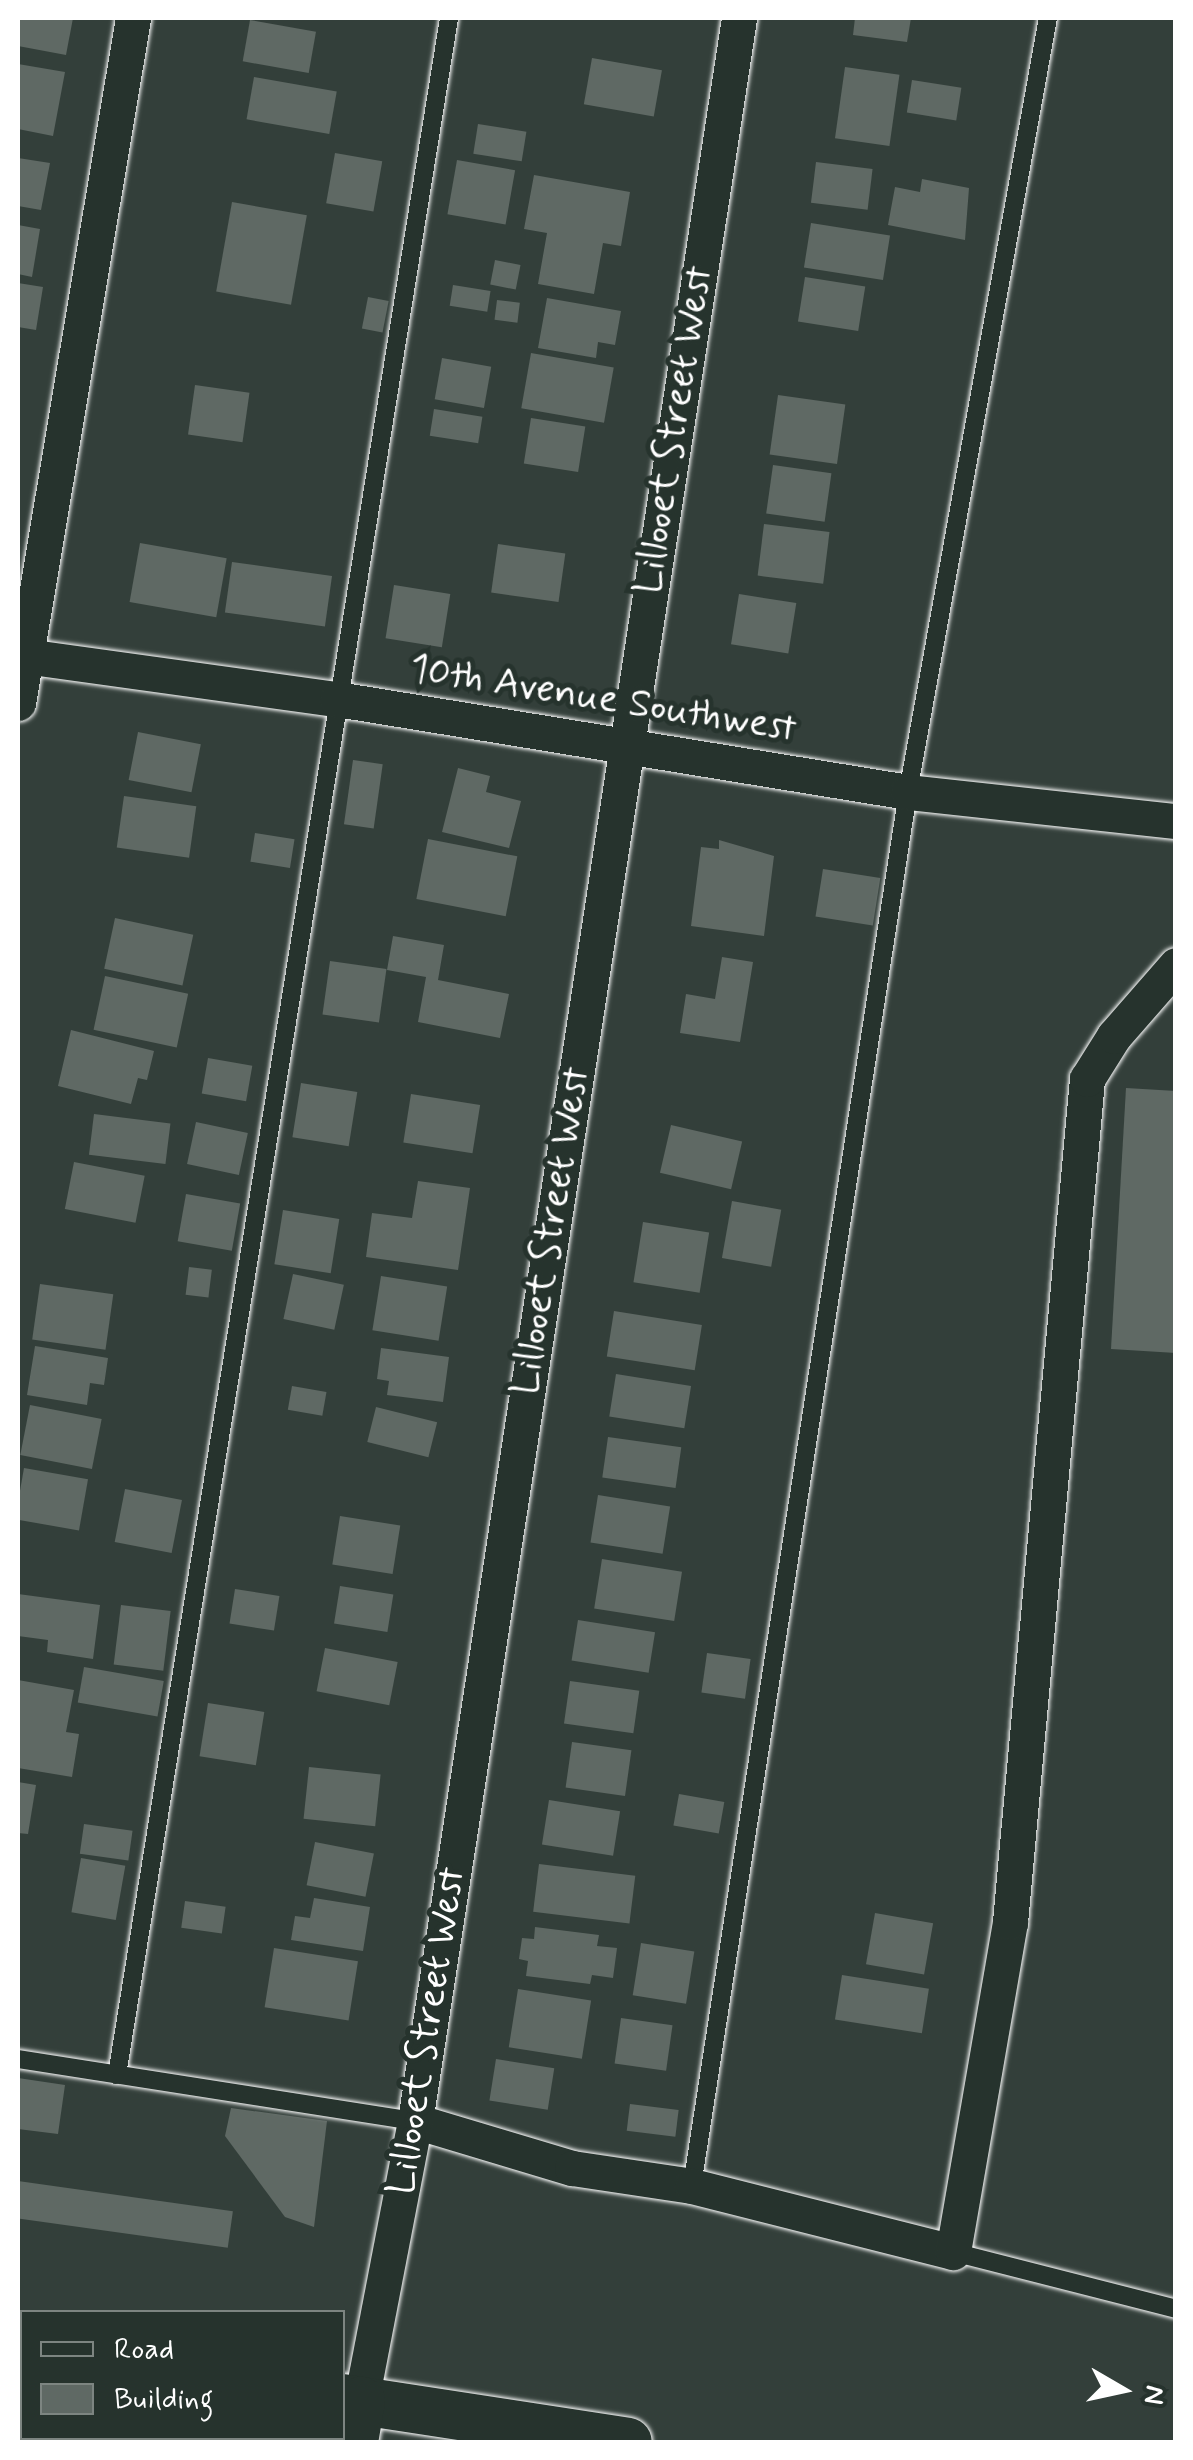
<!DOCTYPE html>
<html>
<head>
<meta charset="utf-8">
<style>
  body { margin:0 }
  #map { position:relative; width:1193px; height:2460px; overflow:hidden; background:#333f3a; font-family:Mynerve,sans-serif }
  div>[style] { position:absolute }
  .building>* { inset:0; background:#5f6964; transform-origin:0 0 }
  .roads { filter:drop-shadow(0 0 2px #fff) drop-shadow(0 0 2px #fff) }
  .lane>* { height:18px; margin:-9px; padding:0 9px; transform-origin:9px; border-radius:9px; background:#26332d }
  .street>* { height:35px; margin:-17.5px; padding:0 17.5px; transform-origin:17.5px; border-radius:17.5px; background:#26332d }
  .secondary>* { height:48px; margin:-24px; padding:0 24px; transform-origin:24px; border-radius:24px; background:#26332d }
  span { translate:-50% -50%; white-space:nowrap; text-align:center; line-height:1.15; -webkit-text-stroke:10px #26332d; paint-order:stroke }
  .street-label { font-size:40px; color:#fff }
  .frame { position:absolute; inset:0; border:20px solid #fff; pointer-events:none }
  .legend { position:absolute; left:20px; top:2310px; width:325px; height:130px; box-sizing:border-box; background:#26332d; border:2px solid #7d8581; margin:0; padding:12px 18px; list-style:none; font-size:30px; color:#fff }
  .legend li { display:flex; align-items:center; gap:20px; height:50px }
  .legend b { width:50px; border:2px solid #7d8581 }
  .north { position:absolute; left:1073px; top:2340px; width:100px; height:100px; -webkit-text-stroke:8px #26332d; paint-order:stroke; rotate:99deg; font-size:28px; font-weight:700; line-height:40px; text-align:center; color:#fff }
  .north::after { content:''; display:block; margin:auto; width:35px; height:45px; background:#fff; clip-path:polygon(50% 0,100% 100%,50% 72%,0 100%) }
</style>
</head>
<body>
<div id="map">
  <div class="building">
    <div style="clip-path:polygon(18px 18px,73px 18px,66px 55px,18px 46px)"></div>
    <div style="clip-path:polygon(855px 18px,911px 18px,907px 42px,853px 35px)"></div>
    <div style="left:250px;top:20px;width:67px;height:42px;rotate:10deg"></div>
    <div style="left:592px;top:58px;width:71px;height:47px;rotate:10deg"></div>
    <div style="clip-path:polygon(18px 64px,65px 72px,53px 136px,18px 129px)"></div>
    <div style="left:845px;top:67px;width:55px;height:72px;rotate:8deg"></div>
    <div style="left:254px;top:77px;width:84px;height:43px;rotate:10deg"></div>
    <div style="left:912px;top:80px;width:50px;height:33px;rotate:9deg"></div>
    <div style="left:478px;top:124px;width:49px;height:30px;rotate:9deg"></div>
    <div style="left:335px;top:153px;width:48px;height:51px;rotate:10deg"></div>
    <div style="clip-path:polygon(18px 158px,50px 163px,41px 210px,18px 206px)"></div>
    <div style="left:457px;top:160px;width:59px;height:55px;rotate:10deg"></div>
    <div style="left:816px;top:162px;width:57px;height:41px;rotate:7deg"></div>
    <div style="clip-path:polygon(534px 175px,630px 192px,621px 246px,603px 243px,594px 294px,538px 284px,547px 233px,524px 229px)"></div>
    <div style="clip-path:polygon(922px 179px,969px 188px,965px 240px,888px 225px,895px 187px,920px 192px)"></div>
    <div style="left:232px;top:202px;width:76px;height:91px;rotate:10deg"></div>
    <div style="left:811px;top:223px;width:80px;height:45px;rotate:9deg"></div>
    <div style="clip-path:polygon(18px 225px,40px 229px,32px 277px,18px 274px)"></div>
    <div style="left:495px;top:260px;width:26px;height:25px;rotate:11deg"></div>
    <div style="left:805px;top:277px;width:61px;height:45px;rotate:9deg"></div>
    <div style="clip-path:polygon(18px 283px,43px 287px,36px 330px,18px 327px)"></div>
    <div style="left:453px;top:285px;width:38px;height:21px;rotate:9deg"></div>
    <div style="left:368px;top:297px;width:21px;height:32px;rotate:11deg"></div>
    <div style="clip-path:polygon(547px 298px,621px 311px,615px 345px,598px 342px,596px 358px,538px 348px)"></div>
    <div style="left:497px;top:300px;width:23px;height:20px;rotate:7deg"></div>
    <div style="left:531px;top:353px;width:84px;height:56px;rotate:10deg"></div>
    <div style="left:442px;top:358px;width:50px;height:42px;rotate:10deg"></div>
    <div style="left:195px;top:385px;width:55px;height:50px;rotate:8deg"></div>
    <div style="left:778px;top:395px;width:68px;height:60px;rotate:8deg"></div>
    <div style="left:434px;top:409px;width:49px;height:27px;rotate:9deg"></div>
    <div style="left:531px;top:418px;width:55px;height:46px;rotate:9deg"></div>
    <div style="left:773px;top:465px;width:59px;height:49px;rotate:8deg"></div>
    <div style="left:764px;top:524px;width:66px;height:52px;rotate:7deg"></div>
    <div style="left:140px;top:543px;width:88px;height:60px;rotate:10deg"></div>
    <div style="left:498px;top:544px;width:68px;height:49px;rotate:8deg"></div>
    <div style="left:232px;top:562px;width:101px;height:51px;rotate:8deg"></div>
    <div style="left:394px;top:585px;width:57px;height:54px;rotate:9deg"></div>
    <div style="left:739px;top:594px;width:58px;height:51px;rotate:9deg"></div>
    <div style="left:138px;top:732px;width:64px;height:49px;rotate:11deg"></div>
    <div style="left:353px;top:760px;width:30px;height:65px;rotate:8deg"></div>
    <div style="clip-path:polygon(458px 768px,490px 776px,486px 792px,521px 801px,509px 848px,442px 832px)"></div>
    <div style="left:124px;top:796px;width:73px;height:52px;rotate:8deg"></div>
    <div style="left:255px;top:833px;width:40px;height:29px;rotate:9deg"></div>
    <div style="left:428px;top:839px;width:91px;height:61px;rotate:11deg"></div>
    <div style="clip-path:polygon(719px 840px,774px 856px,764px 936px,691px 926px,701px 847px,719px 849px)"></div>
    <div style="left:823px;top:869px;width:58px;height:48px;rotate:9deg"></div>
    <div style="left:115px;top:918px;width:80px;height:52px;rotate:12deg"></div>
    <div style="clip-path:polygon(393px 936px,444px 945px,438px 980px,509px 994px,500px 1038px,418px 1022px,426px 977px,387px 970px)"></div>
    <div style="clip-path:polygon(722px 957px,753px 962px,740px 1042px,680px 1033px,686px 994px,715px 999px)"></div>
    <div style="left:330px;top:961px;width:57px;height:54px;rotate:8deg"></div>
    <div style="left:105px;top:976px;width:85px;height:55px;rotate:12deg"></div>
    <div style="clip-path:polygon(71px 1030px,154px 1051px,147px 1080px,138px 1078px,131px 1104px,58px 1086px)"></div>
    <div style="left:208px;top:1058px;width:45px;height:36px;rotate:10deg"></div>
    <div style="left:301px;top:1083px;width:57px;height:55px;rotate:9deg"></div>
    <div style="clip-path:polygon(1126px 1088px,1176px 1091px,1176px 1353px,1111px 1349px)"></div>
    <div style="left:411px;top:1094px;width:70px;height:49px;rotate:9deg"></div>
    <div style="left:94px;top:1114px;width:77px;height:41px;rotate:7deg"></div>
    <div style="left:196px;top:1122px;width:53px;height:43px;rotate:12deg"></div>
    <div style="left:671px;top:1125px;width:73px;height:49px;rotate:13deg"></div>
    <div style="left:74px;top:1162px;width:72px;height:48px;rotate:11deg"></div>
    <div style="clip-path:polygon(418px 1181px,470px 1188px,458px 1270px,366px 1257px,372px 1213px,412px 1218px)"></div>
    <div style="left:186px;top:1194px;width:55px;height:48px;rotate:10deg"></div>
    <div style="left:732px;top:1201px;width:50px;height:58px;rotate:10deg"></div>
    <div style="left:283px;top:1210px;width:57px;height:55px;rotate:9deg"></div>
    <div style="left:643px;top:1222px;width:67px;height:61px;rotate:9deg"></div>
    <div style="left:189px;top:1267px;width:23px;height:28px;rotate:7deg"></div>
    <div style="left:293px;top:1274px;width:52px;height:46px;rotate:12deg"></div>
    <div style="left:381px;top:1276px;width:67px;height:55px;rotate:9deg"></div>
    <div style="left:40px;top:1284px;width:74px;height:56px;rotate:8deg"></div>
    <div style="left:614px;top:1311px;width:89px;height:46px;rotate:9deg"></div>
    <div style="clip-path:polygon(35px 1346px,108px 1358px,104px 1385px,90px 1383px,87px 1405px,27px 1395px)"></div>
    <div style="clip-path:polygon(381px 1348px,449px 1357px,443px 1402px,387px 1395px,389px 1381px,377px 1379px)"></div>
    <div style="left:616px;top:1374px;width:76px;height:43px;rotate:9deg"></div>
    <div style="left:292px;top:1386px;width:35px;height:24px;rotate:10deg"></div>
    <div style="left:30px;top:1405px;width:73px;height:51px;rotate:11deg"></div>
    <div style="left:376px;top:1407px;width:63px;height:36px;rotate:14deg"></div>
    <div style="left:608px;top:1437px;width:74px;height:41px;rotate:8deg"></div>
    <div style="left:24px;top:1468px;width:65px;height:52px;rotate:10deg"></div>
    <div style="left:125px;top:1489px;width:58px;height:54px;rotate:11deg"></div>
    <div style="left:598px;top:1495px;width:73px;height:48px;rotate:9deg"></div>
    <div style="left:340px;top:1516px;width:61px;height:49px;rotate:9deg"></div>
    <div style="left:602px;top:1559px;width:81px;height:50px;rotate:9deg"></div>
    <div style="left:340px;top:1586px;width:54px;height:38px;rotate:9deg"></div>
    <div style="left:235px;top:1589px;width:45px;height:35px;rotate:9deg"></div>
    <div style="clip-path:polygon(18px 1594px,100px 1605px,93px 1659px,47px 1652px,48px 1640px,18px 1636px)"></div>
    <div style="left:121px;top:1605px;width:50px;height:60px;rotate:7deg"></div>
    <div style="left:578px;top:1620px;width:78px;height:41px;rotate:9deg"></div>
    <div style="left:325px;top:1648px;width:74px;height:44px;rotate:11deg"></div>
    <div style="left:707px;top:1653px;width:44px;height:40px;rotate:8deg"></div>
    <div style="left:84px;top:1667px;width:81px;height:36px;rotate:10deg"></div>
    <div style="clip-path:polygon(18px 1680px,74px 1690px,66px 1732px,79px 1734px,72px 1777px,18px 1768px)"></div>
    <div style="left:570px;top:1681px;width:70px;height:43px;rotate:8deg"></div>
    <div style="left:208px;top:1703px;width:57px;height:54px;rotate:9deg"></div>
    <div style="left:572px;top:1742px;width:60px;height:46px;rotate:8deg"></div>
    <div style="left:309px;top:1767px;width:72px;height:52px;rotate:6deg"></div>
    <div style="clip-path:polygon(18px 1782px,36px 1785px,28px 1834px,18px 1833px)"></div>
    <div style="left:679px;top:1794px;width:46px;height:32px;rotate:10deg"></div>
    <div style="left:549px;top:1800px;width:72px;height:45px;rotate:9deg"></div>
    <div style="left:84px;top:1824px;width:49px;height:30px;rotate:8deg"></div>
    <div style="left:315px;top:1842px;width:60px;height:44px;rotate:11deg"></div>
    <div style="left:81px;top:1858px;width:45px;height:55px;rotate:10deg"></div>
    <div style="left:539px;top:1864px;width:97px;height:48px;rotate:7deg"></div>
    <div style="clip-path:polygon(314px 1898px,370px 1907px,363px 1951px,291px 1940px,295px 1916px,310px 1918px)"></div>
    <div style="left:185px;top:1901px;width:41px;height:27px;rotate:8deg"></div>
    <div style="left:875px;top:1913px;width:59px;height:52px;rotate:10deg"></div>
    <div style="clip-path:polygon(535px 1927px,599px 1935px,597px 1946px,617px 1948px,613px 1978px,592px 1975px,590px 1984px,526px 1976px,528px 1961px,519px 1959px,522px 1938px,534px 1939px)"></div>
    <div style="left:641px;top:1943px;width:54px;height:53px;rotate:9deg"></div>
    <div style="left:274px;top:1948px;width:85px;height:60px;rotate:9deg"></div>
    <div style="left:842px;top:1975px;width:88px;height:45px;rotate:9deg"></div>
    <div style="left:518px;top:1989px;width:74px;height:59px;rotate:9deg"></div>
    <div style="left:621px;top:2018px;width:52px;height:46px;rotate:8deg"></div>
    <div style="left:496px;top:2059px;width:59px;height:42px;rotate:9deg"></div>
    <div style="clip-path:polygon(18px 2078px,65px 2085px,58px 2134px,18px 2129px)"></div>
    <div style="left:630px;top:2104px;width:49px;height:27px;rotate:7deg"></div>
    <div style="clip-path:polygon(231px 2108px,327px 2121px,314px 2227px,285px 2217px,225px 2136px)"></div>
    <div style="left:18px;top:2181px;width:217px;height:37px;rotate:8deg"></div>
    <div style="clip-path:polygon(176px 2438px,215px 2438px,225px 2439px,175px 2442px)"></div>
  </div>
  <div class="roads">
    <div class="lane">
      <div style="left:18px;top:2059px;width:402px;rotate:8.9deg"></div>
      <div style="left:117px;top:2075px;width:2084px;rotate:-80.83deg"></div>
      <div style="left:692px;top:2186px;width:1411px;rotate:-81.19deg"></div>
      <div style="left:908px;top:792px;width:787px;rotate:-79.75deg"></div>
      <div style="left:953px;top:2252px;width:230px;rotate:14.3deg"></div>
    </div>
    <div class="street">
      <div style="left:18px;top:655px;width:322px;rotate:7.9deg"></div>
      <div style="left:337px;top:699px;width:579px;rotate:9.25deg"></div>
      <div style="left:908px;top:792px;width:270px;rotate:6.2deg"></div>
      <div style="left:18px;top:703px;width:695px;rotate:-80.47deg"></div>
      <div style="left:415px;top:2121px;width:164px;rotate:16.7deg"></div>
      <div style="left:572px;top:2168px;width:121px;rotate:8.5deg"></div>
      <div style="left:692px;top:2186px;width:269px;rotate:14.2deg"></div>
      <div style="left:953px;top:2252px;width:335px;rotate:-80.2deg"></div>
      <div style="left:1010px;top:1922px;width:847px;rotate:-84.78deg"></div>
      <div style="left:1087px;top:1079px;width:51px;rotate:-57.9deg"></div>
      <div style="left:1114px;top:1036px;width:94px;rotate:-48.9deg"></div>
      <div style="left:361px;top:2401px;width:285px;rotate:-79.1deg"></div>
      <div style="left:415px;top:2121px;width:2128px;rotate:-81.24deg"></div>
    </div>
    <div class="secondary">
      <div style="left:18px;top:2356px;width:4px;rotate:14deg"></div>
      <div style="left:342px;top:2398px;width:289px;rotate:8.7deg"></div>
      <div style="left:354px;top:2442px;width:42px;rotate:-80.3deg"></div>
    </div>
  </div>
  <div class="street-label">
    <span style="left:674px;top:430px;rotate:-81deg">Lillooet Street West</span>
    <span style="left:603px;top:699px;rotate:9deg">10th Avenue Southwest</span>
    <span style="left:551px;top:1231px;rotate:-81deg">Lillooet Street West</span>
    <span style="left:427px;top:2031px;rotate:-81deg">Lillooet Street West</span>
  </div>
  <div class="frame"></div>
  <ul class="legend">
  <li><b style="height:12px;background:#26332d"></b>Road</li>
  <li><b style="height:28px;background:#5f6964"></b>Building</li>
  </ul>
  <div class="north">N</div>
</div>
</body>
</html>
